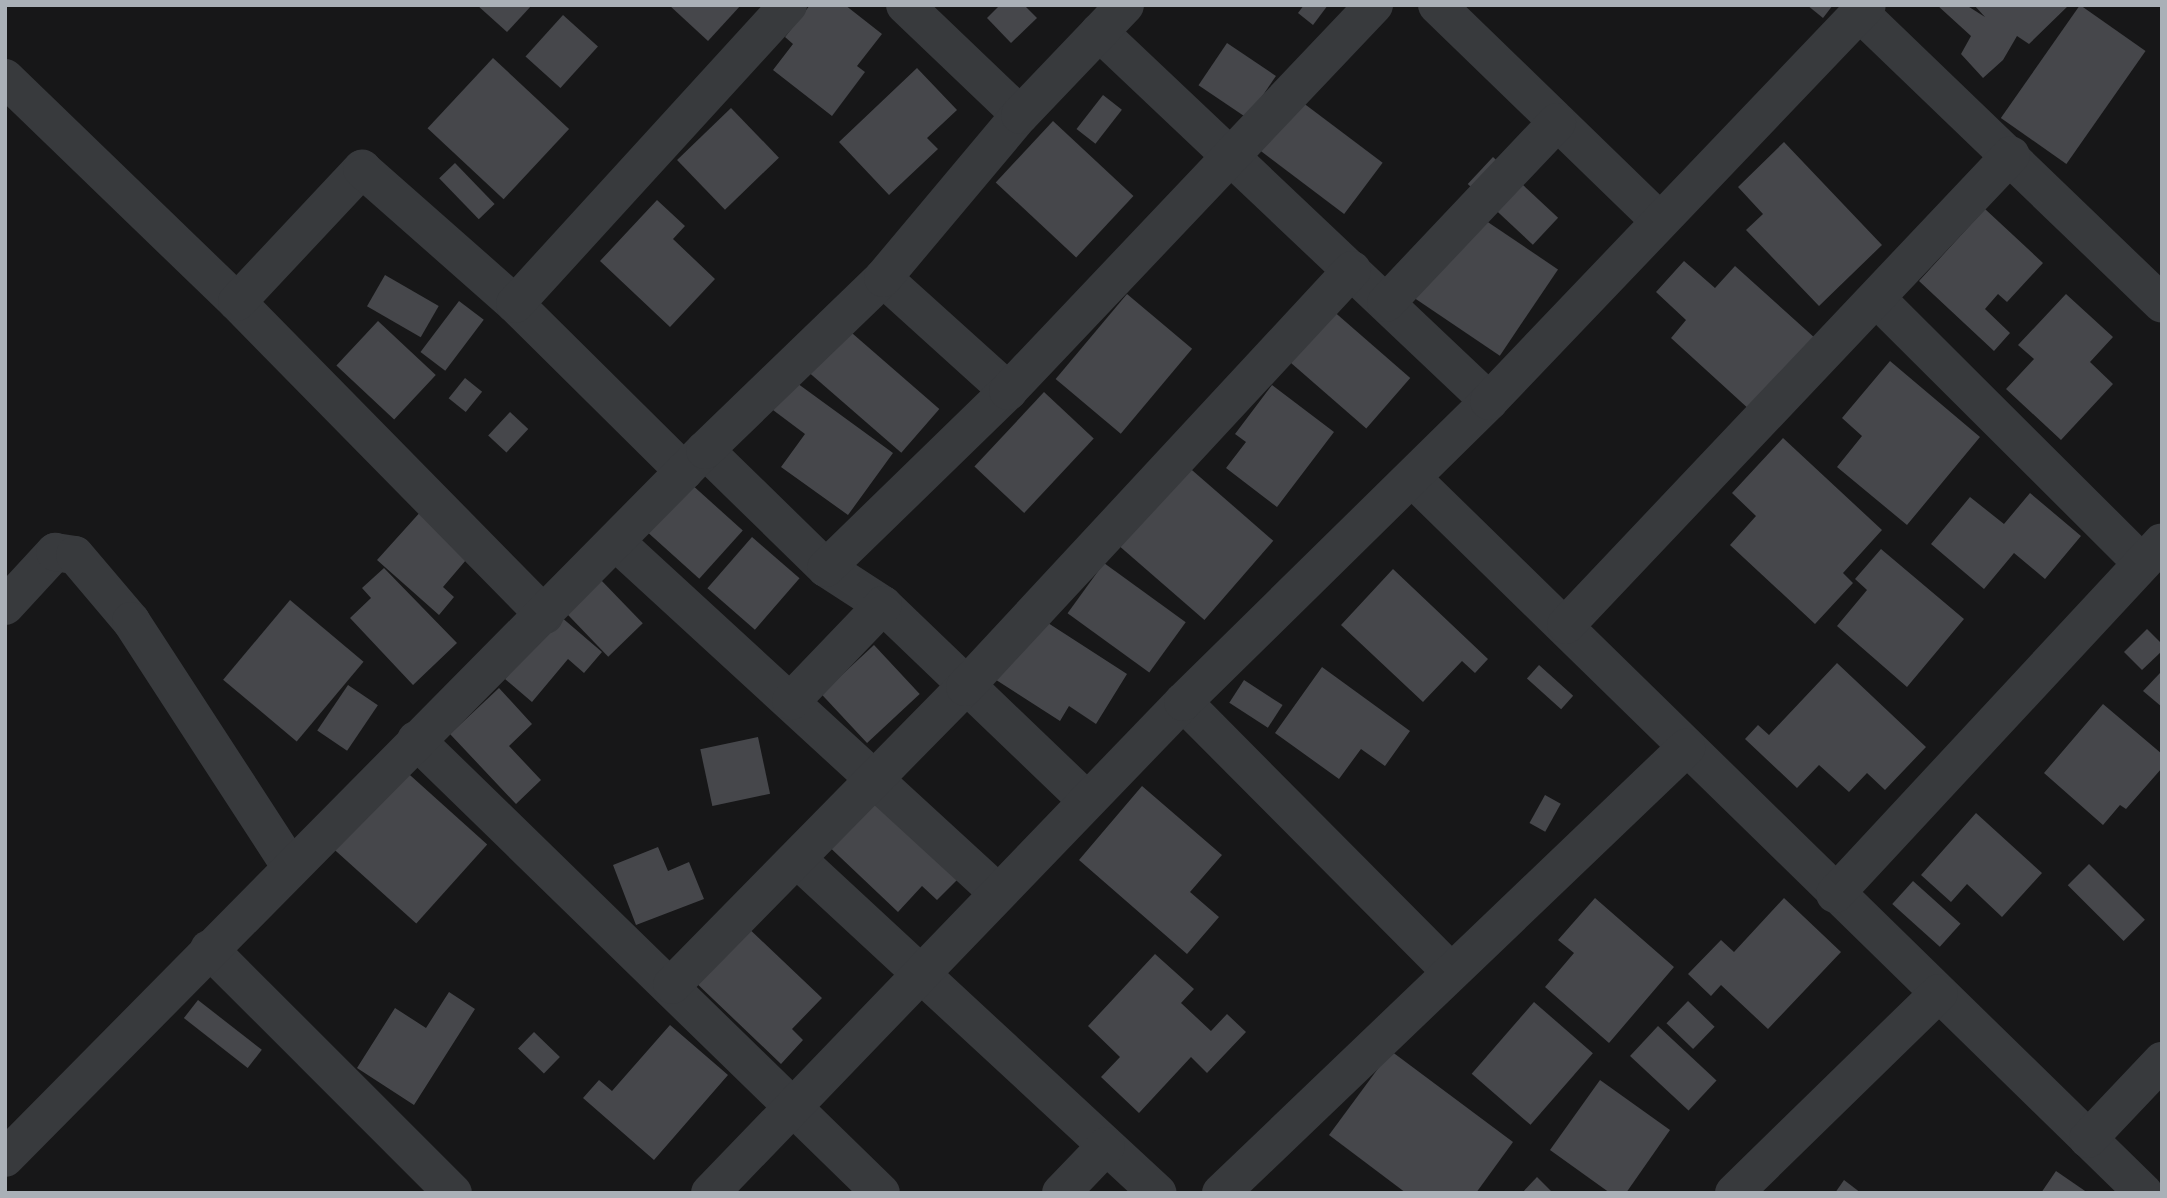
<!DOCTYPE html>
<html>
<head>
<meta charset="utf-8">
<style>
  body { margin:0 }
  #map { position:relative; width:2167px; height:1198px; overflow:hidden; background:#171718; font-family:"Source Sans 3",sans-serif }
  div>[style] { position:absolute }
  .building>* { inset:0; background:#46474b; transform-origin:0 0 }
  .minor>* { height:38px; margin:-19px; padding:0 19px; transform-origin:19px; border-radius:19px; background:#383a3d }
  span { translate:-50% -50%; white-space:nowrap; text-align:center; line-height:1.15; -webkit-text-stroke:5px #121213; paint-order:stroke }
  .frame { position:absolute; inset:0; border:7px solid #aab0b7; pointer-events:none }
</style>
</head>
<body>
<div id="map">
  <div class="building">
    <div style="clip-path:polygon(477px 5px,532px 5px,507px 32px)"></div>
    <div style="clip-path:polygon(669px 5px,741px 5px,708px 41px)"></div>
    <div style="clip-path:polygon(810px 5px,845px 5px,882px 34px,857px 66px,865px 72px,832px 116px,773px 70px,793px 44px,785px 37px)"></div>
    <div style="clip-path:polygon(1000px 5px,1024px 5px,1037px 18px,1011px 43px,987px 18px)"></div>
    <div style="clip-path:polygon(1304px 5px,1328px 5px,1313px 25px,1298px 13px)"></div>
    <div style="clip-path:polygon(1807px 5px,1833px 5px,1823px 18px)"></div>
    <div style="clip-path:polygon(1937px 5px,1966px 5px,1985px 17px,1974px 5px,2069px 5px,2029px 44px,2017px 36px,2003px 60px,1983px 78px,1961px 54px,1971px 36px)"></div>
    <div style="left:2080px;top:5px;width:80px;height:138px;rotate:35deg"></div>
    <div style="left:563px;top:15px;width:47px;height:56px;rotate:42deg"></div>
    <div style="left:1227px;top:43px;width:59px;height:51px;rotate:34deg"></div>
    <div style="left:493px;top:58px;width:104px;height:96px;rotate:43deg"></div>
    <div style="clip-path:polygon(917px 68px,957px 110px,927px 138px,938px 149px,889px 195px,839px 142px)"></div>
    <div style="left:1103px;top:95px;width:24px;height:43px;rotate:38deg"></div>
    <div style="left:1298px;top:99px;width:106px;height:64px;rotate:37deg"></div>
    <div style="left:731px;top:108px;width:69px;height:75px;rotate:46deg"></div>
    <div style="left:1053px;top:121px;width:110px;height:84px;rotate:43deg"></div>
    <div style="clip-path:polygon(1784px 142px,1882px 245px,1819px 306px,1746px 230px,1763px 214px,1738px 187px)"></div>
    <div style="left:1493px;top:157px;width:89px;height:37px;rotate:43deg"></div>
    <div style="left:455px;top:163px;width:57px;height:22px;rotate:46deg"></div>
    <div style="clip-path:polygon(657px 200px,685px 226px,673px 239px,715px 279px,670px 327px,600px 261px)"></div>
    <div style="left:1461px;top:204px;width:117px;height:104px;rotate:34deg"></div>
    <div style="clip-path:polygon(1985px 209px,2043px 263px,2007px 302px,1998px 294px,1985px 309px,2010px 333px,1994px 351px,1919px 281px)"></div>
    <div style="clip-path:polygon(1684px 261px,1715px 288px,1735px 266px,1816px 339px,1751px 411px,1671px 338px,1686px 320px,1656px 292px)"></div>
    <div style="left:385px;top:275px;width:62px;height:36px;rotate:30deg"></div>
    <div style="left:1127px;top:294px;width:85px;height:111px;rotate:40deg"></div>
    <div style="clip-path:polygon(2066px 294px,2113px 337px,2090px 362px,2113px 384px,2061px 440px,2006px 389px,2034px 359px,2018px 345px)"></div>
    <div style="left:459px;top:301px;width:31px;height:64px;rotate:37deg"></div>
    <div style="left:1331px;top:309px;width:105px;height:67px;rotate:41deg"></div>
    <div style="left:378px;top:321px;width:79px;height:61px;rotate:43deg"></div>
    <div style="left:845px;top:327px;width:125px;height:58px;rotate:41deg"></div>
    <div style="clip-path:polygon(1890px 361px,1980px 437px,1907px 525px,1837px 467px,1862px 436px,1842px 418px)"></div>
    <div style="left:465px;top:378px;width:22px;height:26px;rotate:39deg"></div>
    <div style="clip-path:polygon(790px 378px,893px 453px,848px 515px,781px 467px,805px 434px,769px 407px)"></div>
    <div style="clip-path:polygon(1272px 385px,1334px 432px,1277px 507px,1226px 468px,1246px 442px,1235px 434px)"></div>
    <div style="left:1044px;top:392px;width:68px;height:102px;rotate:43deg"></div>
    <div style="left:510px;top:412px;width:25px;height:32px;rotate:43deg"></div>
    <div style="clip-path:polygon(1783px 438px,1882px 530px,1843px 573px,1853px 583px,1815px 624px,1730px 545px,1756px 516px,1732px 493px)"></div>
    <div style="left:1185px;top:464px;width:117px;height:105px;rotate:41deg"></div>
    <div style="left:690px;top:483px;width:71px;height:65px;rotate:42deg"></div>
    <div style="clip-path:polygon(2030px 493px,2081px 536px,2045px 579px,2014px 553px,1984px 589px,1931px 544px,1970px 497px,2004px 524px)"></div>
    <div style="clip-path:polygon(423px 509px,472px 553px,443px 587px,454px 597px,439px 615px,377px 560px)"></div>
    <div style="left:752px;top:537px;width:63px;height:68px;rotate:41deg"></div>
    <div style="clip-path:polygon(1881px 549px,1964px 619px,1907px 687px,1837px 626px,1867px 590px,1855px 579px)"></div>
    <div style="left:1104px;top:563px;width:101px;height:62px;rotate:36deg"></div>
    <div style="clip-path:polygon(384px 568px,457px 643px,413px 685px,350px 618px,371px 598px,362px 588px)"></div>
    <div style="clip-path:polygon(1393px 569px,1488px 659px,1475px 673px,1462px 661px,1423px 702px,1341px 625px)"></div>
    <div style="left:599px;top:578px;width:63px;height:48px;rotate:46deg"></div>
    <div style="left:290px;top:600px;width:96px;height:104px;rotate:40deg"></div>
    <div style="clip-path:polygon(1031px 612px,1127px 674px,1096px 724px,1069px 706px,1060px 721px,990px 676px)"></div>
    <div style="clip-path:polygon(560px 616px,602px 652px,584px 673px,568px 659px,532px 702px,505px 679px)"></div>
    <div style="clip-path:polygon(2147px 629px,2162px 644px,2162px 651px,2142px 670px,2124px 652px)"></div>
    <div style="left:874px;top:645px;width:67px;height:72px;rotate:47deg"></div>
    <div style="clip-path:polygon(1837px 663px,1926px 747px,1885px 790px,1867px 773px,1849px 792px,1819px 765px,1797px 788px,1745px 739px,1758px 725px,1769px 735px)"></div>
    <div style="left:1539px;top:665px;width:46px;height:18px;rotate:42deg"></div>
    <div style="clip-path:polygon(1322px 667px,1410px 731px,1385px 766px,1361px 749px,1339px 779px,1275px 733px)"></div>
    <div style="clip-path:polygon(2160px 673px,2162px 674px,2162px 707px,2143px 691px)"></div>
    <div style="left:1244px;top:680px;width:46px;height:27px;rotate:33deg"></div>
    <div style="left:348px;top:685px;width:36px;height:55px;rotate:34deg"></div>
    <div style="clip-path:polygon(499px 688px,532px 724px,509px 746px,541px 780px,516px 804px,450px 734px)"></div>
    <div style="clip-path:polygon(2103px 704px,2162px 754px,2162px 768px,2126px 809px,2120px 805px,2103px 825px,2044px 773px)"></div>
    <div style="left:758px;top:737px;width:58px;height:59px;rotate:78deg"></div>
    <div style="left:401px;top:767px;width:116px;height:106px;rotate:42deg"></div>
    <div style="clip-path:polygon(1142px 786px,1222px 855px,1190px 892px,1219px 917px,1187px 954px,1079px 860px)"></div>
    <div style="clip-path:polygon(869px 788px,961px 876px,937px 900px,922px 886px,898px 912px,821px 839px)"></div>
    <div style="left:1545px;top:795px;width:18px;height:32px;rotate:29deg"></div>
    <div style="clip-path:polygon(1976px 813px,2042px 873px,2002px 917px,1967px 884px,1951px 902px,1921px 875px)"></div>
    <div style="clip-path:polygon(658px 847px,668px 871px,689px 862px,704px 899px,636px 925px,613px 865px)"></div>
    <div style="left:2089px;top:864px;width:79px;height:30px;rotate:45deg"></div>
    <div style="left:1913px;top:881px;width:64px;height:31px;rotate:42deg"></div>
    <div style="clip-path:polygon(1595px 898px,1674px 967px,1609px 1043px,1545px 987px,1574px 953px,1558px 940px)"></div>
    <div style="clip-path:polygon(1784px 898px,1841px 952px,1768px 1029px,1721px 985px,1711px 996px,1688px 974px,1721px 940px,1734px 952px)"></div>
    <div style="clip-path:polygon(743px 923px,822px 998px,792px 1029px,803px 1040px,781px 1064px,691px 978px)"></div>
    <div style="clip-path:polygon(1155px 954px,1194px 989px,1181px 1003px,1211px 1031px,1227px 1014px,1246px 1032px,1207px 1073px,1191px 1057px,1139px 1113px,1101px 1077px,1120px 1057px,1088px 1026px)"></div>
    <div style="clip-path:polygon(449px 992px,475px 1009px,414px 1105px,357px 1068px,395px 1008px,426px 1028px)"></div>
    <div style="left:198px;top:1000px;width:81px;height:23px;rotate:38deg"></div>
    <div style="left:1688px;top:1001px;width:37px;height:31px;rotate:44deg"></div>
    <div style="left:1534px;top:1002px;width:78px;height:95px;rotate:41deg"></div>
    <div style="clip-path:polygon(670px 1025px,728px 1075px,654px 1160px,583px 1098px,599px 1080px,612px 1091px)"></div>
    <div style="left:1658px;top:1026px;width:80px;height:41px;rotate:43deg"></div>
    <div style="left:534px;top:1032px;width:36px;height:23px;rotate:44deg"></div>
    <div style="clip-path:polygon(1391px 1051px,1513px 1142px,1476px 1193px,1406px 1193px,1329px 1135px)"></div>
    <div style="clip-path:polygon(1600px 1080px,1670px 1130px,1626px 1193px,1610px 1193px,1550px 1150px)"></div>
    <div style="clip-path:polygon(2056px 1171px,2088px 1193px,2041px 1193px)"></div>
    <div style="clip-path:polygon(1537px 1177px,1553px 1193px,1522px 1193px)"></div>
    <div style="clip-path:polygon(1844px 1180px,1861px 1193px,1835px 1193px)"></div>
  </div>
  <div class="minor">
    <div style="left:905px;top:5px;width:159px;rotate:43.7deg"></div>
    <div style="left:1437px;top:5px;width:309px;rotate:44.1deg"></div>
    <div style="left:1860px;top:13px;width:419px;rotate:43.9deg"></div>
    <div style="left:1099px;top:32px;width:537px;rotate:43.42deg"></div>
    <div style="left:5px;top:78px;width:322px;rotate:44deg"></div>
    <div style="left:237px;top:302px;width:439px;rotate:45.5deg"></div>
    <div style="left:883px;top:278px;width:169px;rotate:42.1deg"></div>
    <div style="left:1877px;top:299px;width:374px;rotate:44.9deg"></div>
    <div style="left:237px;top:302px;width:183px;rotate:-46.8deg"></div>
    <div style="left:362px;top:169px;width:204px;rotate:41.4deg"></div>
    <div style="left:515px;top:304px;width:238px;rotate:44.7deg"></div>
    <div style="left:1386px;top:303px;width:249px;rotate:-46.6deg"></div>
    <div style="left:515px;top:304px;width:405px;rotate:-47.6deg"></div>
    <div style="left:705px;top:450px;width:169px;rotate:44.3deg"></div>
    <div style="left:826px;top:568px;width:68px;rotate:33deg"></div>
    <div style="left:883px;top:605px;width:281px;rotate:43.8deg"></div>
    <div style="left:1412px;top:478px;width:1023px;rotate:44.33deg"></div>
    <div style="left:617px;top:543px;width:516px;rotate:42.57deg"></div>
    <div style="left:826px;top:568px;width:254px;rotate:-44.2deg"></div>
    <div style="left:1008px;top:391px;width:532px;rotate:-46.52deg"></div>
    <div style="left:5px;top:606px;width:74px;rotate:-47.2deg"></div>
    <div style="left:55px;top:552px;width:20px;rotate:9deg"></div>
    <div style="left:75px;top:555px;width:87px;rotate:49.7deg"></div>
    <div style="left:131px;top:621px;width:293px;rotate:57deg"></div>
    <div style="left:1566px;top:625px;width:647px;rotate:-46.57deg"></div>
    <div style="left:791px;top:701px;width:133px;rotate:-46.2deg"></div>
    <div style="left:1183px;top:702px;width:378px;rotate:45.2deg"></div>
    <div style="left:416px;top:740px;width:649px;rotate:44.25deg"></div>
    <div style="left:798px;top:860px;width:490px;rotate:42.8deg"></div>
    <div style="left:1835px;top:894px;width:480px;rotate:-47.1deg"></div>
    <div style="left:209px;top:949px;width:345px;rotate:45deg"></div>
    <div style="left:672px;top:985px;width:418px;rotate:-45.5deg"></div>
    <div style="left:965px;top:687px;width:569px;rotate:-47.14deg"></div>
    <div style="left:2088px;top:1139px;width:108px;rotate:-46.5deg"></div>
    <div style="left:5px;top:1158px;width:996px;rotate:-45.33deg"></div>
    <div style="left:705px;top:450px;width:248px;rotate:-44deg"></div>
    <div style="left:883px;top:278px;width:213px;rotate:-50deg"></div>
    <div style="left:1020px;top:115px;width:152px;rotate:-46.3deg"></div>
    <div style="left:710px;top:1193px;width:682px;rotate:-46.07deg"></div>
    <div style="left:1183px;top:702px;width:429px;rotate:-44.5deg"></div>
    <div style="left:1489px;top:401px;width:547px;rotate:-46.33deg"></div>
    <div style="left:1061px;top:1193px;width:65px;rotate:-46.2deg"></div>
    <div style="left:1221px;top:1193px;width:644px;rotate:-43.74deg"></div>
    <div style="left:1734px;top:1193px;width:286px;rotate:-44.3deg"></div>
  </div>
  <div class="frame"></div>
</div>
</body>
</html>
